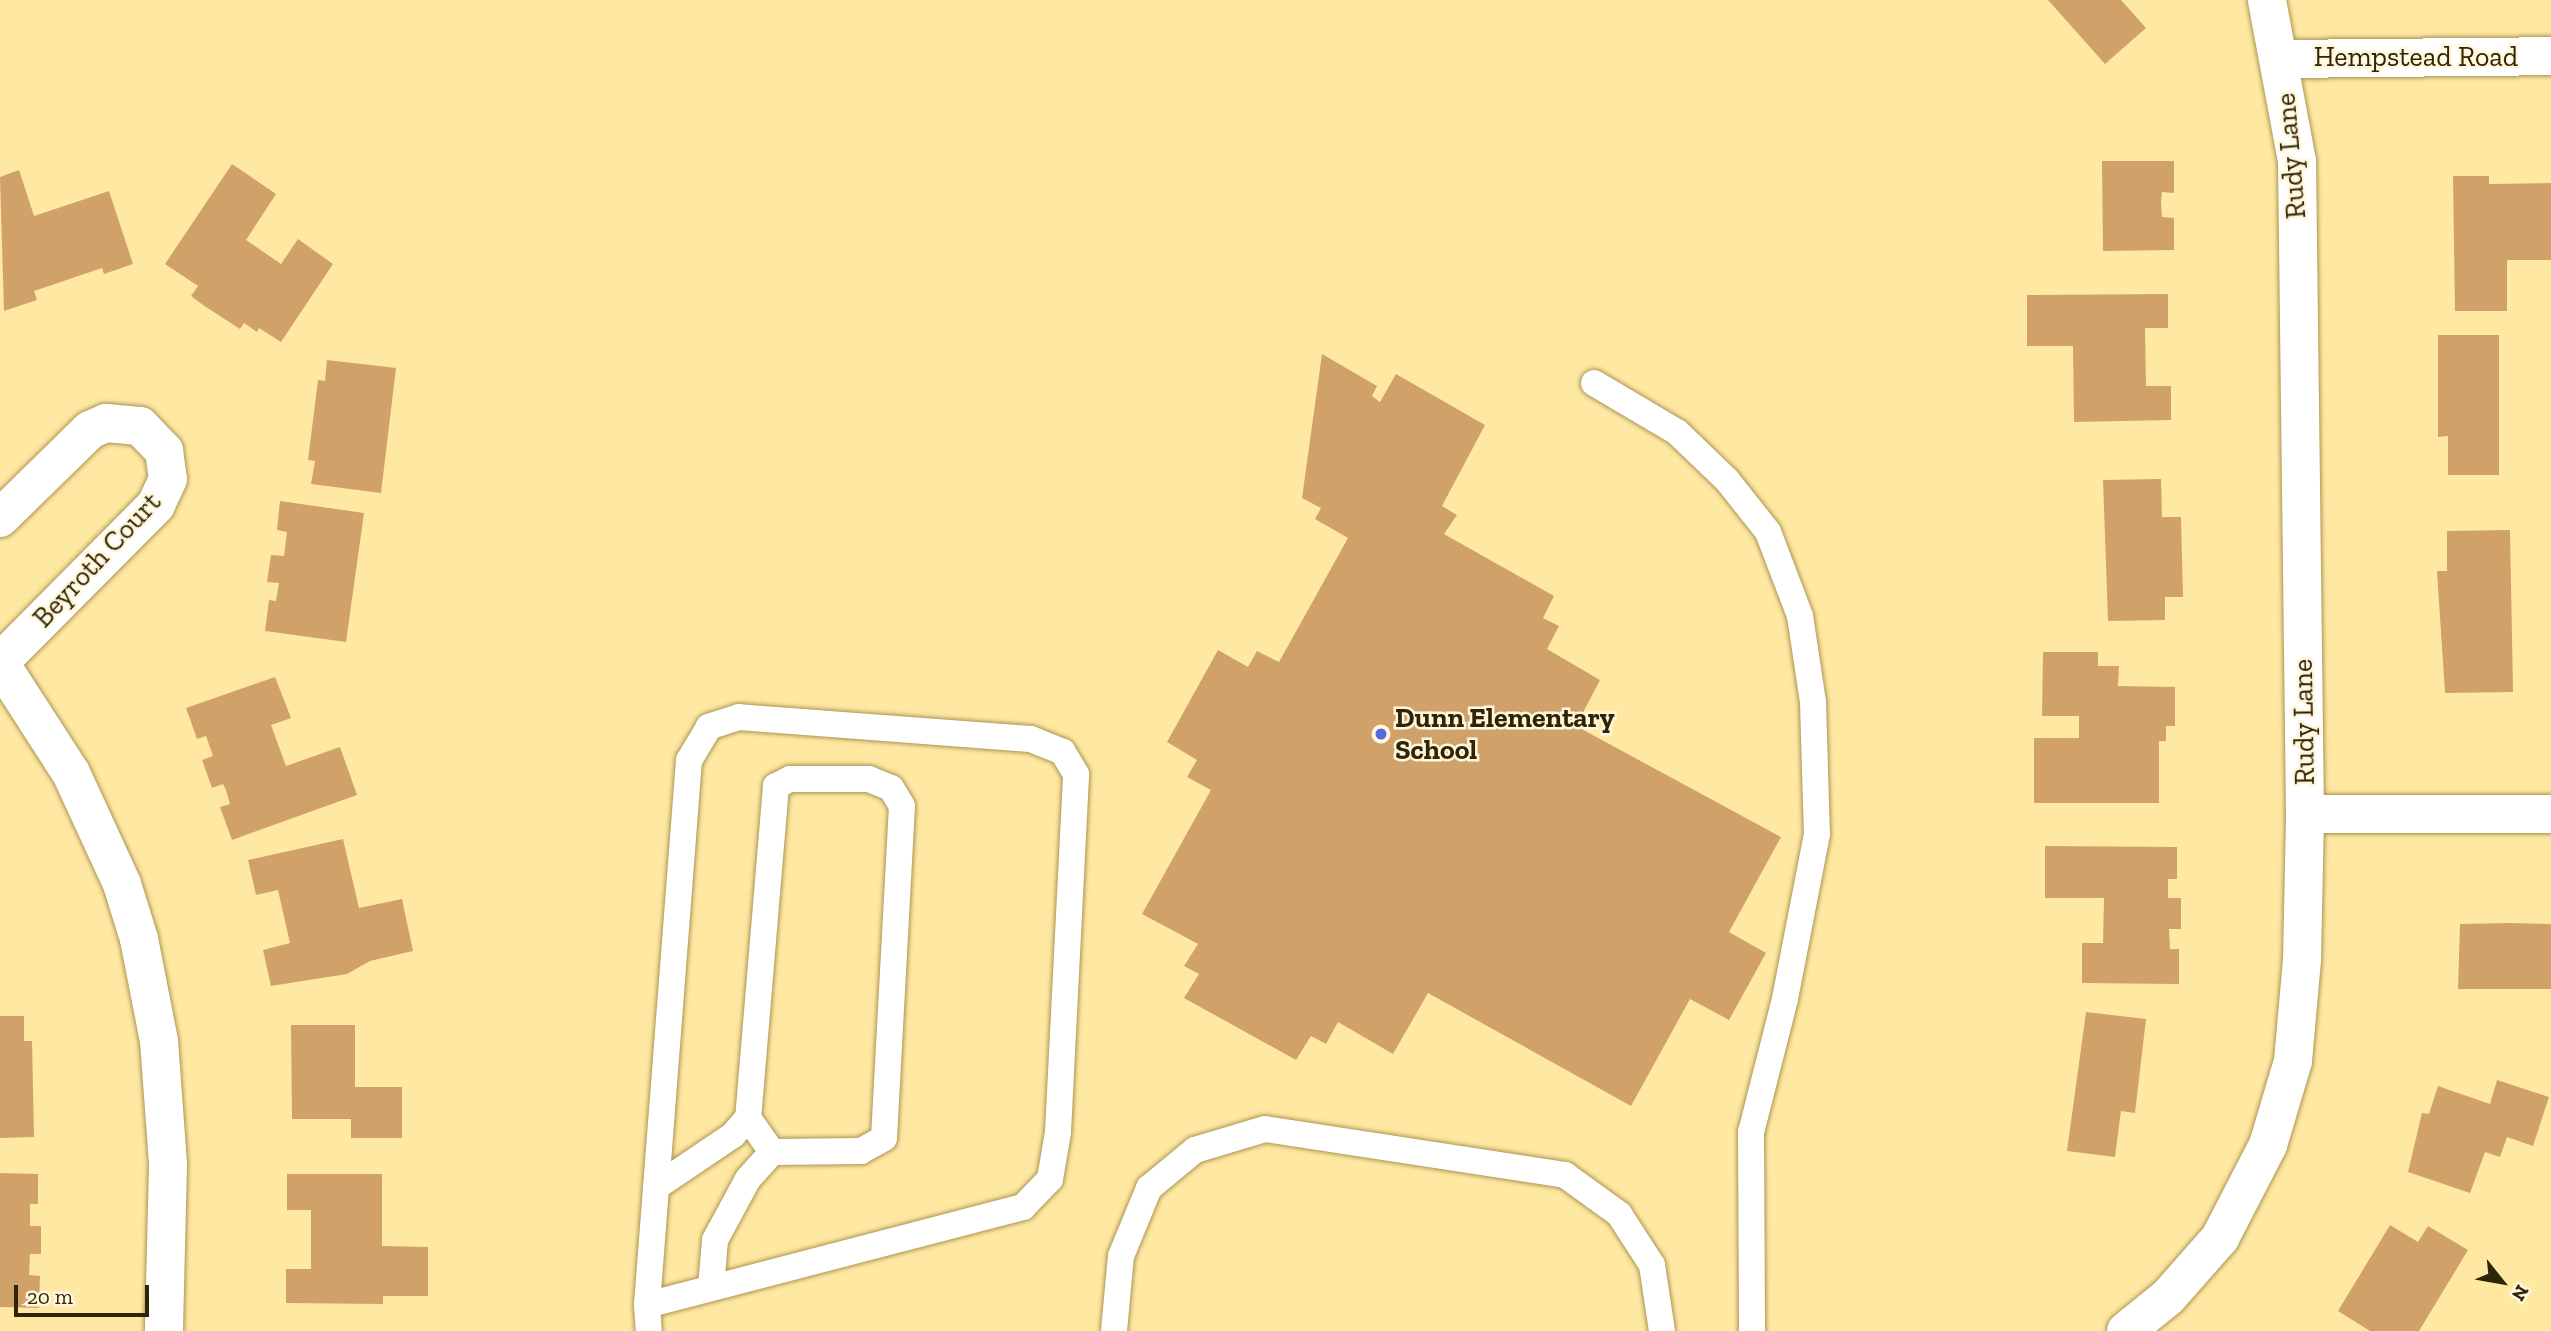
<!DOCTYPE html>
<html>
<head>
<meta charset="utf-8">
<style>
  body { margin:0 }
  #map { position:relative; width:2551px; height:1331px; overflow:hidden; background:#ffe8a2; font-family:"Zilla Slab",serif }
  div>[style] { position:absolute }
  .building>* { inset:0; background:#d0a26a }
  .roads { filter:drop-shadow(0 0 2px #ab9552) drop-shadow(0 0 2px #ab9552) }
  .service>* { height:26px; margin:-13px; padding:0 13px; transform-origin:13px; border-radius:13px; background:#fff }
  .minor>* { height:38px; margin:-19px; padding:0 19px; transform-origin:19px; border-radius:19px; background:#fff }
  .dots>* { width:19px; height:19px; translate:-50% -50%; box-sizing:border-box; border:4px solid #fff6db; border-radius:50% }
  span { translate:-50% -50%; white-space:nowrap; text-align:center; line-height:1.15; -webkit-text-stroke:5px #fff6db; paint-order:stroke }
  .street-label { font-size:28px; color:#2e2508 }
  .poi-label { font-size:28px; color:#2e2508; font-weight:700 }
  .left { translate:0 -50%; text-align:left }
  .north { position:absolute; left:2467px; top:1247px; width:70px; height:70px; -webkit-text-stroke:5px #fff6db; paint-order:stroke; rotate:121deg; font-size:19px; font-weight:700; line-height:28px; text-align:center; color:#2e2508 }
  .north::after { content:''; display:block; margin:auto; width:24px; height:32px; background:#2e2508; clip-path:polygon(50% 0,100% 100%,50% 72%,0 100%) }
  .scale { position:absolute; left:14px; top:1285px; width:135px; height:32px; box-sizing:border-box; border:4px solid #2e2508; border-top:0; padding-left:9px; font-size:21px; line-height:24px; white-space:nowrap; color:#2e2508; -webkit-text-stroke:5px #fff6db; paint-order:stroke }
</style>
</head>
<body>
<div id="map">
  <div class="building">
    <div style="clip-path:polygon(2048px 0,2121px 0,2146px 28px,2105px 64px)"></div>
    <div style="clip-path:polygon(2102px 161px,2174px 161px,2174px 193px,2162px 192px,2161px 202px,2162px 217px,2174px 218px,2174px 250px,2103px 251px)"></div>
    <div style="clip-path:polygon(232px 164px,276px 194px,246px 240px,281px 264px,298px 239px,333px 264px,281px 342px,259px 328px,257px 332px,244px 323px,240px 329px,203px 305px,191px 296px,198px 286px,165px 264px)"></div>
    <div style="clip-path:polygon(19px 170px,34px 216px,109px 191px,133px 264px,104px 274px,102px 268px,34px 291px,37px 300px,4px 311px,0 177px)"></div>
    <div style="clip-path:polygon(2453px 176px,2489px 176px,2489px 184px,2551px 183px,2551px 260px,2507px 260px,2507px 311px,2455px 311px)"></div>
    <div style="clip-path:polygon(2168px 294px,2168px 328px,2145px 328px,2146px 386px,2171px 386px,2171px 420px,2074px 422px,2073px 346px,2027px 346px,2027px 295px)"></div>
    <div style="clip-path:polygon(2438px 335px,2499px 335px,2499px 475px,2448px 475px,2448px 436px,2438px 437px)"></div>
    <div style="clip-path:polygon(1322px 354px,1377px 386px,1372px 396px,1380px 402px,1396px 374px,1485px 425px,1442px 506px,1457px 515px,1444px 534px,1554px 596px,1543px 618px,1559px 626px,1547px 649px,1600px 680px,1576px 726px,1781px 837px,1729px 932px,1766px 953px,1729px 1020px,1690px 999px,1631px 1106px,1428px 993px,1393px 1054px,1338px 1022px,1326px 1044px,1311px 1036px,1296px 1060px,1184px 998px,1199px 974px,1184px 966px,1198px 944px,1142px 914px,1211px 790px,1187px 777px,1197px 760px,1167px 742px,1218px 650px,1248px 667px,1257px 651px,1279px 662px,1348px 538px,1315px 519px,1321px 508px,1302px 498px)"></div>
    <div style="clip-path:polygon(327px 360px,396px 368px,381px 493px,311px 484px,315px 461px,308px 460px,318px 380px,325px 381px)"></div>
    <div style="clip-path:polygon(2161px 479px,2162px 517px,2181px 517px,2183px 597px,2165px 597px,2165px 620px,2108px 621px,2103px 480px)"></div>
    <div style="clip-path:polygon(280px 501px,364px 513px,346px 642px,265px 631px,269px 600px,276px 601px,279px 583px,267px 582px,271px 555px,284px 556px,287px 532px,277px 530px)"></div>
    <div style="clip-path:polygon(2510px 530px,2513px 692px,2445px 693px,2437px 571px,2447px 571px,2447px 531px)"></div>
    <div style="clip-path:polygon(2043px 652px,2098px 652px,2098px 666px,2119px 666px,2118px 686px,2175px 687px,2175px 726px,2166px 726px,2166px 741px,2159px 741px,2159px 803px,2034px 803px,2034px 738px,2079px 738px,2079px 716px,2042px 716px)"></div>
    <div style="clip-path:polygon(275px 677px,291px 718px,271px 725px,286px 766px,340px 747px,357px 795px,232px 840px,220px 807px,230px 804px,226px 790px,223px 784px,212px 788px,202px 760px,213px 756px,206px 736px,197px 739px,186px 708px)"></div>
    <div style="clip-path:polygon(343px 839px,359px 908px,402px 899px,413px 951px,370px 961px,347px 974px,271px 986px,263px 950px,290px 943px,278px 890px,256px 895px,248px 860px)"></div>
    <div style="clip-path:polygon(2045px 846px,2177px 847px,2177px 879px,2168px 879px,2168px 898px,2181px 898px,2181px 929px,2169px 929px,2170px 949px,2179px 949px,2179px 984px,2082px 983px,2082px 943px,2103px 943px,2104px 898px,2045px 898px)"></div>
    <div style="clip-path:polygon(2510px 923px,2551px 924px,2551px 989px,2458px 989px,2460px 924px)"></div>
    <div style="clip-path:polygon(2086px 1012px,2146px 1019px,2135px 1113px,2121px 1111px,2115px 1157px,2067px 1151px)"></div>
    <div style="clip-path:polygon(0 1016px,24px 1016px,24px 1041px,32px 1041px,34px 1137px,0 1138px)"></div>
    <div style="clip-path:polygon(291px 1025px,355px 1025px,355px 1087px,402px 1087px,402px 1138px,351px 1138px,351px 1119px,292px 1119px)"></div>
    <div style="clip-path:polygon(2497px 1080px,2549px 1097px,2533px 1146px,2507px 1137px,2500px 1157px,2485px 1152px,2470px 1193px,2408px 1172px,2422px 1113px,2429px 1114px,2438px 1086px,2490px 1104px)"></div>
    <div style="clip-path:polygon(0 1173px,38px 1174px,38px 1204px,30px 1204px,30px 1226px,41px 1226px,41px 1254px,30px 1254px,29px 1275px,40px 1276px,39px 1308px,0 1307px)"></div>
    <div style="clip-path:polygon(287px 1174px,382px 1174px,382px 1246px,428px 1247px,428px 1296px,383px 1296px,383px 1304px,286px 1303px,286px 1269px,311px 1269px,311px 1210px,287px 1210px)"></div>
    <div style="clip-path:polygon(2390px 1225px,2418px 1242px,2428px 1226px,2468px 1250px,2419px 1331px,2370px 1331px,2338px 1311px)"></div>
  </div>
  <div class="roads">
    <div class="service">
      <div style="left:1594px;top:383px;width:96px;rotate:30.6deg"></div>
      <div style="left:1677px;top:432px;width:69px;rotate:43.8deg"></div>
      <div style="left:1727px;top:480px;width:66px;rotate:51.7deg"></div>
      <div style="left:1768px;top:532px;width:90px;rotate:69.1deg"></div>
      <div style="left:1800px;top:616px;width:87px;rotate:81.4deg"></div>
      <div style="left:1813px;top:702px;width:132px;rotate:88.3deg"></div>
      <div style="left:1817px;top:834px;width:168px;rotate:101deg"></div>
      <div style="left:1785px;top:999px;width:137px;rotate:104.3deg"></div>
      <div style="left:1751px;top:1132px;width:199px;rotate:89.7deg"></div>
      <div style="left:656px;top:1187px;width:93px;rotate:-34deg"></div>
      <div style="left:733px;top:1135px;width:23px;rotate:-49deg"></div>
      <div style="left:711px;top:1287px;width:47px;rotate:-85.1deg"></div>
      <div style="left:715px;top:1240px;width:69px;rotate:-61.6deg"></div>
      <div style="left:748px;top:1179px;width:36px;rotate:-48deg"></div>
      <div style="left:772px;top:1152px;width:89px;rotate:-0.6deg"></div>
      <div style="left:861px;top:1151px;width:26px;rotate:-29deg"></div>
      <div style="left:884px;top:1138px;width:332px;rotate:-86.9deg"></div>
      <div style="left:902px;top:806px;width:21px;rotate:-121deg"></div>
      <div style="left:891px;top:788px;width:24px;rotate:-158deg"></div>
      <div style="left:869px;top:779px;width:79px;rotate:180deg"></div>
      <div style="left:790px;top:779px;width:16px;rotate:153deg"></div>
      <div style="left:776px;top:786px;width:333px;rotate:94.8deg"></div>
      <div style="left:748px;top:1118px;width:42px;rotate:54.8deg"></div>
      <div style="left:647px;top:1305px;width:389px;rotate:-14.6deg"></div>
      <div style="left:1023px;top:1207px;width:39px;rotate:-46deg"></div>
      <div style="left:1050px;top:1179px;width:48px;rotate:-80.3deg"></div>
      <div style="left:1058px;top:1132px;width:358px;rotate:-87.1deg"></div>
      <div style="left:1076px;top:774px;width:26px;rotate:-121deg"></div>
      <div style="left:1063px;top:752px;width:35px;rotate:-158deg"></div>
      <div style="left:1030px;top:739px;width:292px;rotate:-175.7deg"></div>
      <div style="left:739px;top:717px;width:32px;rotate:162deg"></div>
      <div style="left:709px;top:727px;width:39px;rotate:121deg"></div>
      <div style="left:689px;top:760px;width:547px;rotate:94.41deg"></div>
      <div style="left:647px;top:1305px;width:26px;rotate:86deg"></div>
      <div style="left:1114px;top:1331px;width:75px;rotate:-84.7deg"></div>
      <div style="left:1121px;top:1256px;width:74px;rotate:-67.6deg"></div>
      <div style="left:1149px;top:1188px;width:60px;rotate:-39.6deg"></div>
      <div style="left:1195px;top:1150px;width:73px;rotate:-16.7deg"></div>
      <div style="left:1265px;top:1129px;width:304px;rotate:8.7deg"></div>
      <div style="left:1565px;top:1175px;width:67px;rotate:35.8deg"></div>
      <div style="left:1619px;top:1214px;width:61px;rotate:57.1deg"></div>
      <div style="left:1652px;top:1265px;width:67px;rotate:81.4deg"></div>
    </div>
    <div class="minor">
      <div style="left:2281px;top:59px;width:270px;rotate:-0.6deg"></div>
      <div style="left:0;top:518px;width:126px;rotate:-44.4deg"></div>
      <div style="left:90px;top:430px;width:17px;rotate:-24deg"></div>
      <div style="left:106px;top:423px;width:34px;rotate:5deg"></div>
      <div style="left:140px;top:426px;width:35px;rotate:46deg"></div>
      <div style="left:164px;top:451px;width:28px;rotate:82deg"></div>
      <div style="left:168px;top:479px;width:29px;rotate:115deg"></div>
      <div style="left:156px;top:505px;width:221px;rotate:134.8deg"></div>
      <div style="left:0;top:663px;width:131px;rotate:57.2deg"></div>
      <div style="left:71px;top:773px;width:122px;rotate:65.3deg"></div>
      <div style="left:122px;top:884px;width:58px;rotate:72.8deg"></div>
      <div style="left:139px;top:939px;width:104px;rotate:78.9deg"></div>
      <div style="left:159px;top:1041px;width:124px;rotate:85.8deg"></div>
      <div style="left:168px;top:1165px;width:166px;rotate:91.4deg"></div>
      <div style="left:2305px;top:814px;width:246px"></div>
      <div style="left:2126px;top:1331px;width:54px;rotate:-39deg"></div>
      <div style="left:2168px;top:1297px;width:79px;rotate:-48.6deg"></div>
      <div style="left:2220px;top:1238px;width:105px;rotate:-62.7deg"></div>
      <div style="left:2268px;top:1145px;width:88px;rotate:-73.4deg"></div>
      <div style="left:2293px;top:1061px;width:101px;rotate:-84.9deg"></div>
      <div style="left:2302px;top:960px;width:146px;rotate:-88.8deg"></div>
      <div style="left:2305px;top:814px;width:653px;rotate:-90.7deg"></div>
      <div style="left:2297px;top:161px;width:164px;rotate:-100.6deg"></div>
    </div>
  </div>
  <div class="dots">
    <div style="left:1381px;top:734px;background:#5369de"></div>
  </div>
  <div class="street-label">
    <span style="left:2416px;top:57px">Hempstead Road</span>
    <span style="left:2291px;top:156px;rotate:-95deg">Rudy Lane</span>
    <span style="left:97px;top:560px;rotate:-47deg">Beyroth Court</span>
    <span style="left:2304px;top:722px;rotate:-91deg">Rudy Lane</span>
  </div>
  <div class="poi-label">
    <span class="left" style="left:1395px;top:734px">Dunn Elementary<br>School</span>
  </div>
  <div class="north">N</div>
  <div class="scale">20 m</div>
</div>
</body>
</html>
